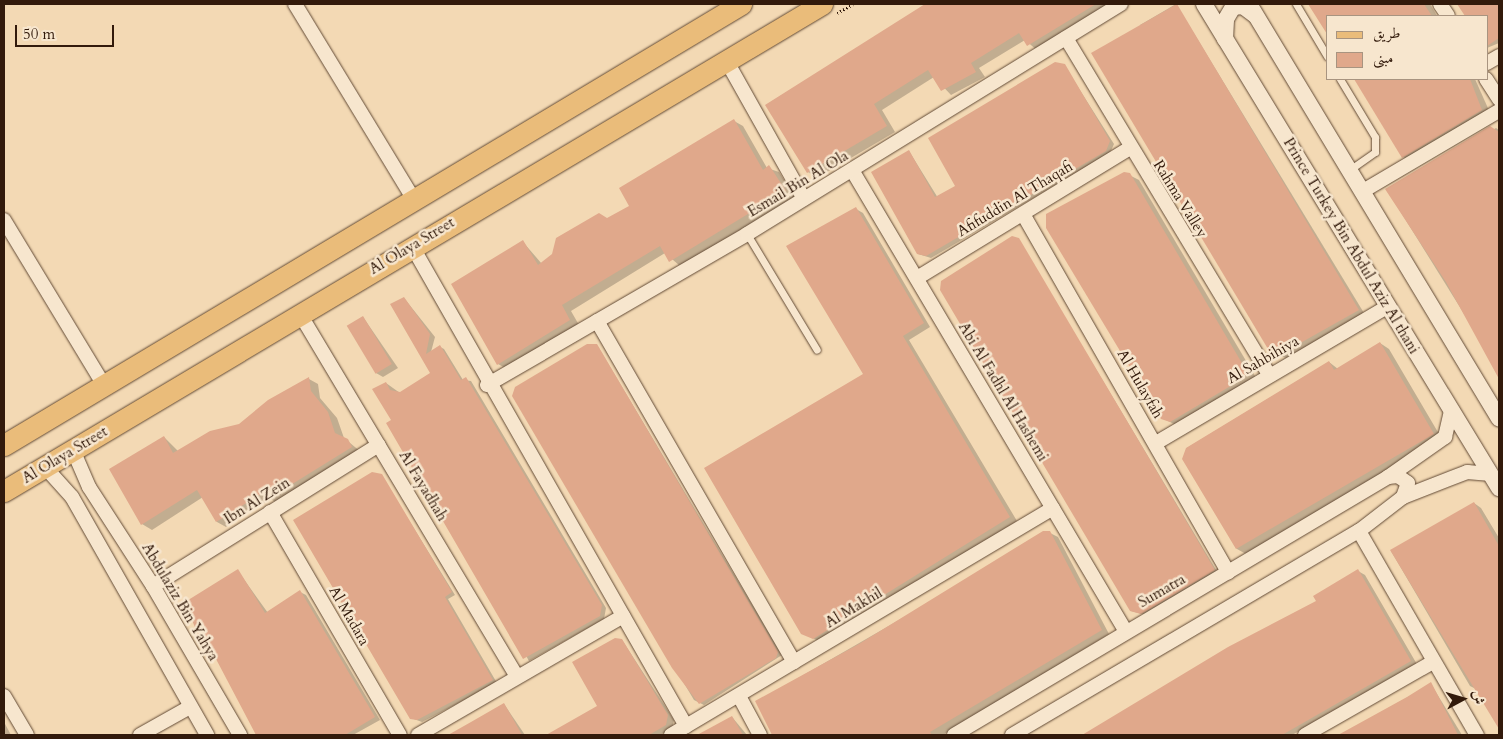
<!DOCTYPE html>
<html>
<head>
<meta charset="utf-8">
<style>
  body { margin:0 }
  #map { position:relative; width:1503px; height:739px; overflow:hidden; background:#f3d9b4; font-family:Cardo,Amiri,serif }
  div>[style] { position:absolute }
  .shadow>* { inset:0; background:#0003 }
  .building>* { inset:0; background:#e0a88b; transform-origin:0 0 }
  .path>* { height:2.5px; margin-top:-1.25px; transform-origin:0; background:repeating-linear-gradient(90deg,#321a0b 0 1px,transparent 0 3.5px) }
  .roads { filter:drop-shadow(0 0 1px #624a35) drop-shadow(0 0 1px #624a35) }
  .service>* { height:7px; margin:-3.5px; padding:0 3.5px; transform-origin:3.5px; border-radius:3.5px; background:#f7e6ce }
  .minor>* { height:14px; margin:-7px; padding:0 7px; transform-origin:7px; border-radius:7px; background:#f7e6ce }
  .tertiary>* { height:16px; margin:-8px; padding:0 8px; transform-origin:8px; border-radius:8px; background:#f7e6ce }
  .primary>* { height:21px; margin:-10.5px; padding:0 10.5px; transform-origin:10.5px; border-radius:10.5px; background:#eabc7a }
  span { translate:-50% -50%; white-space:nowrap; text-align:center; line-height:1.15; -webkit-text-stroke:5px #f7e6ce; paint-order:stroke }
  .street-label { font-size:15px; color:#321a0b }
  .frame { position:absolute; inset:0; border:5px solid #321a0b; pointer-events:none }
  .legend { position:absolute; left:1326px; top:15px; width:162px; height:65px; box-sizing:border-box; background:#f7e6ce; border:1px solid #a89480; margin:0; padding:6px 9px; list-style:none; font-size:15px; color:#321a0b }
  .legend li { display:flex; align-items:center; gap:10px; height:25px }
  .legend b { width:25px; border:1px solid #a89480 }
  .north { position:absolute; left:1438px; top:674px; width:50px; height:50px; -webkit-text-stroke:4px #f7e6ce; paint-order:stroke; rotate:84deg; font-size:14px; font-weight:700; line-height:20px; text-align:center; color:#321a0b }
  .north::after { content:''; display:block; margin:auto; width:18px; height:22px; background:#321a0b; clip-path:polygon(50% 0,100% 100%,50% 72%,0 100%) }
  .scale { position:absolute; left:15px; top:25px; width:99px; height:22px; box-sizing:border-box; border:2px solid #321a0b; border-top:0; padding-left:6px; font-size:15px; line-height:18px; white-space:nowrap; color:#321a0b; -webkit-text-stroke:4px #f7e6ce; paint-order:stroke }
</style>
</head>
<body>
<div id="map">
  <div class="shadow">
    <div style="clip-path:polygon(928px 4px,1109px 4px,1038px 51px,1025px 40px,979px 68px,985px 77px,951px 95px,934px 77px,882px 110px,895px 132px,817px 178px,808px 172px,766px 105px)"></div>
    <div style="clip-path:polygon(1176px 4px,1364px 313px,1286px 358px,1272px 353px,1140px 25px)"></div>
    <div style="clip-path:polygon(1310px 4px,1430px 4px,1437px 16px,1327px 16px,1327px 32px)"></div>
    <div style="clip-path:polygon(1458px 4px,1499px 4px,1499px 43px,1487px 48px,1487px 16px,1466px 16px)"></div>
    <div style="clip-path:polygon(1064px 65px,1114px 144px,1110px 153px,931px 258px,918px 254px,909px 151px,938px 198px,957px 186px)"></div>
    <div style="clip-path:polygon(1356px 79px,1475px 79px,1491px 115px,1413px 162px,1403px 157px)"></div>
    <div style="clip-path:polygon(734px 121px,743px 126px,767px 168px,779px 172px,795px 197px,680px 266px,665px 253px,571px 311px,579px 325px,507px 369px,498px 364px,523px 242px,542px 264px,631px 206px)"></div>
    <div style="clip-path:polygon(1496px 128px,1499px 130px,1499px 370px,1387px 190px)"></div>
    <div style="clip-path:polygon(1129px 175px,1139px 180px,1255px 376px,1253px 383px,1180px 427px,1162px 418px)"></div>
    <div style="clip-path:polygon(856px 209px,863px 213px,930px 327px,909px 340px,1017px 521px,821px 642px,802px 633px,865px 375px)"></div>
    <div style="clip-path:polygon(1018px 239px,1218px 573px,1146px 615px,1131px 611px)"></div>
    <div style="clip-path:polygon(404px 298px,435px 337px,431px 352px,440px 347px,444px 349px,463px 380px,471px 381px,606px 608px,604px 619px,529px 661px,392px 421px,386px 383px,400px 393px,432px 374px)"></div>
    <div style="clip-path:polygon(363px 317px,398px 368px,383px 377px,376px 373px)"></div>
    <div style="clip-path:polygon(1380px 343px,1389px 349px,1442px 439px,1246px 554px,1237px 549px,1184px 458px,1187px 448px,1329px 362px,1338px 369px)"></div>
    <div style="clip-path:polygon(597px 345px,782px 655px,704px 705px,694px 700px,513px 396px)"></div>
    <div style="clip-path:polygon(309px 379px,318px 384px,320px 398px,337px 418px,344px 438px,361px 452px,278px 504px,271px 499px,226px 527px,217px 522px,203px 497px,152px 530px,142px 524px,111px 469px,164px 437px,178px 451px,240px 425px)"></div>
    <div style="clip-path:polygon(381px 475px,455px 595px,448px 599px,497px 683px,422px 722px,411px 718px)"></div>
    <div style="clip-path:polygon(1474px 503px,1481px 508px,1499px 538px,1499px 725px,1478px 690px,1470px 686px,1391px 551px)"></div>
    <div style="clip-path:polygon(1050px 533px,1058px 537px,1109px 634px,943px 735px,774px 735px,757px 702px)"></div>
    <div style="clip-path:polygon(238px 571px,268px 613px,300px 592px,306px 595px,380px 720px,353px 735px,259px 735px,210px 644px,202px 642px)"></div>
    <div style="clip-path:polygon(1358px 571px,1365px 575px,1418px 666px,1292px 735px,1086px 735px,1228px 648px,1318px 602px)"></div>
    <div style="clip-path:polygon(622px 640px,674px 720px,672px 729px,660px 735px,549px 735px,599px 707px)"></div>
    <div style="clip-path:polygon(1431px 684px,1462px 735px,1341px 735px)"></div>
    <div style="clip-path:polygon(504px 704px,525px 735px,451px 735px)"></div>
    <div style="clip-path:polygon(732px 717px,747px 735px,703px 735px)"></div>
    <div style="clip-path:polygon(4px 722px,11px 735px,4px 735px)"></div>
  </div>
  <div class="building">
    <div style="clip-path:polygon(925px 4px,1096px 4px,1027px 46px,1019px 33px,971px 63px,976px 72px,941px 91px,928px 70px,874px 104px,887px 126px,807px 173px,765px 105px)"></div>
    <div style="clip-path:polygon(1177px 4px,1359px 310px,1279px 355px,1271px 354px,1091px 53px)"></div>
    <div style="clip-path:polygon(1308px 4px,1424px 4px,1432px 16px,1327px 16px,1327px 34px)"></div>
    <div style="clip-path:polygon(1457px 4px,1499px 4px,1499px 38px,1487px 46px,1487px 16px,1465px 16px)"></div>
    <div style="clip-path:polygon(1055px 62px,1065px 64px,1110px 141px,1106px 151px,926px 256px,917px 254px,871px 172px,909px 150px,935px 197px,955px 186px,928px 138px)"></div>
    <div style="clip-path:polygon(1354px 79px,1470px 79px,1482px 110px,1402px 158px)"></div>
    <div style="clip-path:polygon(734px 119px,763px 170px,769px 165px,786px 191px,669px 262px,660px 246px,562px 305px,570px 320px,497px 365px,451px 284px,523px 240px,538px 265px,552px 254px,556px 238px,599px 213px,607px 218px,629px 206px,619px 188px)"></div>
    <div style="clip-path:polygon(1490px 126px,1499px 132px,1499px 379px,1446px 282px,1385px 189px)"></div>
    <div style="clip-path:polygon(1124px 172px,1130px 173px,1246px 370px,1244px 378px,1170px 422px,1161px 419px,1046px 228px,1046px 214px)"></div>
    <div style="clip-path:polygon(856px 207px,924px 323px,903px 336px,1010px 517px,813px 639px,801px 634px,704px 468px,863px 374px,786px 246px)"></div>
    <div style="clip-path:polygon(1012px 236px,1019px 238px,1215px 570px,1141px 614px,1130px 611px,940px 290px,941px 281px)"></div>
    <div style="clip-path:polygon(404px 297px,430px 334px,426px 354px,440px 345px,461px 380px,466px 377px,602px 605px,600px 616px,523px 659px,386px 423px,391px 420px,372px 389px,386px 382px,390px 390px,400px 392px,430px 373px,390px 304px)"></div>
    <div style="left:363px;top:316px;width:56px;height:19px;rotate:59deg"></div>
    <div style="clip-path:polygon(1380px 342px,1434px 434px,1236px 549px,1182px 459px,1186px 448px,1329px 361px,1334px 370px)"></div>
    <div style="clip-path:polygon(587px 344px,597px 344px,778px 652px,776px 658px,699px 704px,672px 668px,512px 396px,515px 387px)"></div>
    <div style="clip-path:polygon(309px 377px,311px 391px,328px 412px,335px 433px,348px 439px,352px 447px,268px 499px,264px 492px,216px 522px,197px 490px,141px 525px,109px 469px,164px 436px,173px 453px,210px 431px,239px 424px,268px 400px)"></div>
    <div style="clip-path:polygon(372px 472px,382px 474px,452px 592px,445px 597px,493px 680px,417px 720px,410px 719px,293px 520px)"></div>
    <div style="clip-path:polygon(1474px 502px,1499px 546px,1499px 729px,1390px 550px)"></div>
    <div style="clip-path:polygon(1043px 531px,1050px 531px,1102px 630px,930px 732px,932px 735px,772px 735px,755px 701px,859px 644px)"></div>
    <div style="clip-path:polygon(238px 569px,265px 613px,300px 590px,375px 717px,345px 735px,256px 735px,206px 640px,201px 643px,185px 602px)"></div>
    <div style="clip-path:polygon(1358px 569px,1411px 661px,1282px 735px,1082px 735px,1228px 647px,1316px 601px,1313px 596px)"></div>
    <div style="clip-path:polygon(615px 638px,622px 639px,668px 715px,666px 725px,649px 735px,546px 735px,597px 706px,572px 662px)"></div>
    <div style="clip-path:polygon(1431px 682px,1458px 735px,1338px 735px,1407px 697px)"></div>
    <div style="clip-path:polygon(504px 703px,522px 735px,448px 735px,471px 722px)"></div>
    <div style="clip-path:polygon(732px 716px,743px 735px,697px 735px)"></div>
  </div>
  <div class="path">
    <div style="left:837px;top:13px;width:18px;rotate:-29deg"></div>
  </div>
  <div class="roads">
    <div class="service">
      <div style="left:1296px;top:4px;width:61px;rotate:59.2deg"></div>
      <div style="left:1340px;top:79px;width:68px;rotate:58.9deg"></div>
      <div style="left:1375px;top:137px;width:15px;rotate:90deg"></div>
      <div style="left:1375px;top:152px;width:32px;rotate:145deg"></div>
      <div style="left:747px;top:234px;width:135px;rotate:58.9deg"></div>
    </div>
    <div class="minor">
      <div style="left:295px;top:4px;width:229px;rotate:58.7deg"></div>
      <div style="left:1440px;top:4px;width:14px;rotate:56deg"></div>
      <div style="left:1066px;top:38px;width:393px;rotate:58.9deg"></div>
      <div style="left:726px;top:60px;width:159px;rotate:60.7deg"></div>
      <div style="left:1487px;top:63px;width:14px;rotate:-30deg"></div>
      <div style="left:1486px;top:79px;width:24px;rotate:57deg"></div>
      <div style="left:852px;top:170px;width:535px;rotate:59.31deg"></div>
      <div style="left:1363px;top:191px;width:158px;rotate:-30.5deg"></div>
      <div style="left:1023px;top:214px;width:413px;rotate:60.2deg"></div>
      <div style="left:4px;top:220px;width:193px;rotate:58.8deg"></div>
      <div style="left:412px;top:246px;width:553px;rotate:60.28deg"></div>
      <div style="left:917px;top:278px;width:250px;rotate:-31.4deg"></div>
      <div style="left:300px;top:314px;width:422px;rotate:59.1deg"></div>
      <div style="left:597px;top:321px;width:394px;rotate:60deg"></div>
      <div style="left:487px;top:385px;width:301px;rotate:-30.1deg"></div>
      <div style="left:747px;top:234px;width:439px;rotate:-31.6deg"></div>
      <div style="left:1156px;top:443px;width:268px;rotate:-30.5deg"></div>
      <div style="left:73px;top:450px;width:40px;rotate:66.6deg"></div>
      <div style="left:89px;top:487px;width:118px;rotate:57.1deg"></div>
      <div style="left:153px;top:586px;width:173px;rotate:59.7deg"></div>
      <div style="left:45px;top:467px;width:40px;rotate:48deg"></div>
      <div style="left:72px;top:497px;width:274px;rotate:60.4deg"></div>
      <div style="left:1388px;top:477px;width:10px;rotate:-6deg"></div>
      <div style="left:1398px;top:476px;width:12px;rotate:35deg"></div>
      <div style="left:1408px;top:483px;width:15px;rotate:110deg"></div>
      <div style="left:270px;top:512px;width:258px;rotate:59.8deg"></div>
      <div style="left:1359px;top:531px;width:236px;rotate:60deg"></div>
      <div style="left:153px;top:586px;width:266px;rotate:-32deg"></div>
      <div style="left:4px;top:696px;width:45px;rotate:59.5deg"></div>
      <div style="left:739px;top:696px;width:44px;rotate:61.7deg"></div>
      <div style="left:140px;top:735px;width:57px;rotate:-29.2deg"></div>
      <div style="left:418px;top:735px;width:237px;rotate:-30.1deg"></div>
      <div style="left:671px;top:735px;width:444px;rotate:-30.7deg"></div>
      <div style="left:954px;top:735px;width:505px;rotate:-30.73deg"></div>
      <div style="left:1388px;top:477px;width:70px;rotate:-35.1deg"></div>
      <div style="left:1445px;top:437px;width:26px;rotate:-77deg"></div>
      <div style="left:1012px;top:735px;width:403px;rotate:-30.5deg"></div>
      <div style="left:1359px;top:531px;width:56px;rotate:-37.7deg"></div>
      <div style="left:1403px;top:497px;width:69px;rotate:-21.3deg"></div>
      <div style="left:1467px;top:472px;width:24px;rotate:5deg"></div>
      <div style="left:1305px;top:735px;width:147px;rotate:-29.7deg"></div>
    </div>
    <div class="tertiary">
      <div style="left:1204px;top:4px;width:567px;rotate:58.64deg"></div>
      <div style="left:1249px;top:4px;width:484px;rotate:58.9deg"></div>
      <div style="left:1225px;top:39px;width:20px;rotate:-87deg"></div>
      <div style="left:1226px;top:19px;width:14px;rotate:-60deg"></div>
      <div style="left:1233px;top:7px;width:10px;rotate:-6deg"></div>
      <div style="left:1243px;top:6px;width:15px;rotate:37deg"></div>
    </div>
    <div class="primary">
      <div style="left:4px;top:445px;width:859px;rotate:-30.9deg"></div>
      <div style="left:4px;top:491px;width:952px;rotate:-30.77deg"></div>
    </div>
  </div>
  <div class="street-label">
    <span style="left:798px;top:184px;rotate:-31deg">Esmail Bin Al Ola</span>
    <span style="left:1015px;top:199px;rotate:-31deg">Afifuddin Al Thaqafi</span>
    <span style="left:1180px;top:199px;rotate:58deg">Rahma Valley</span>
    <span style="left:412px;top:246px;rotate:-31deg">Al Olaya Street</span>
    <span style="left:1351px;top:246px;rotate:59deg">Prince Turkey Bin Abdul Aziz Al thani</span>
    <span style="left:1263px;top:360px;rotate:-30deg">Al Sahbihiya</span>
    <span style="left:1140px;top:384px;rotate:60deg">Al Hulayfah</span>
    <span style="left:1003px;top:392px;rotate:59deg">Abi Al Fadhl Al Hashemi</span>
    <span style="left:65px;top:455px;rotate:-31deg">Al Olaya Street</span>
    <span style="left:423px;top:486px;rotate:59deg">Al Fayadhah</span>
    <span style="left:257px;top:501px;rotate:-32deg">Ibn Al Zein</span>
    <span style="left:1162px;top:591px;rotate:-30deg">Sumatra</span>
    <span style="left:180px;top:602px;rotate:59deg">Abdulaziz Bin Yahya</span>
    <span style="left:854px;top:608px;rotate:-31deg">Al Makhil</span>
    <span style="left:349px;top:616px;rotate:60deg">Al Madara</span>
  </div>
  <div class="frame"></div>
  <ul class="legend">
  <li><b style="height:6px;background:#eabc7a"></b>طريق</li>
  <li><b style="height:14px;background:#e0a88b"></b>مبنى</li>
  </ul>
  <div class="north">ش</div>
  <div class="scale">50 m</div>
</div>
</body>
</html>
